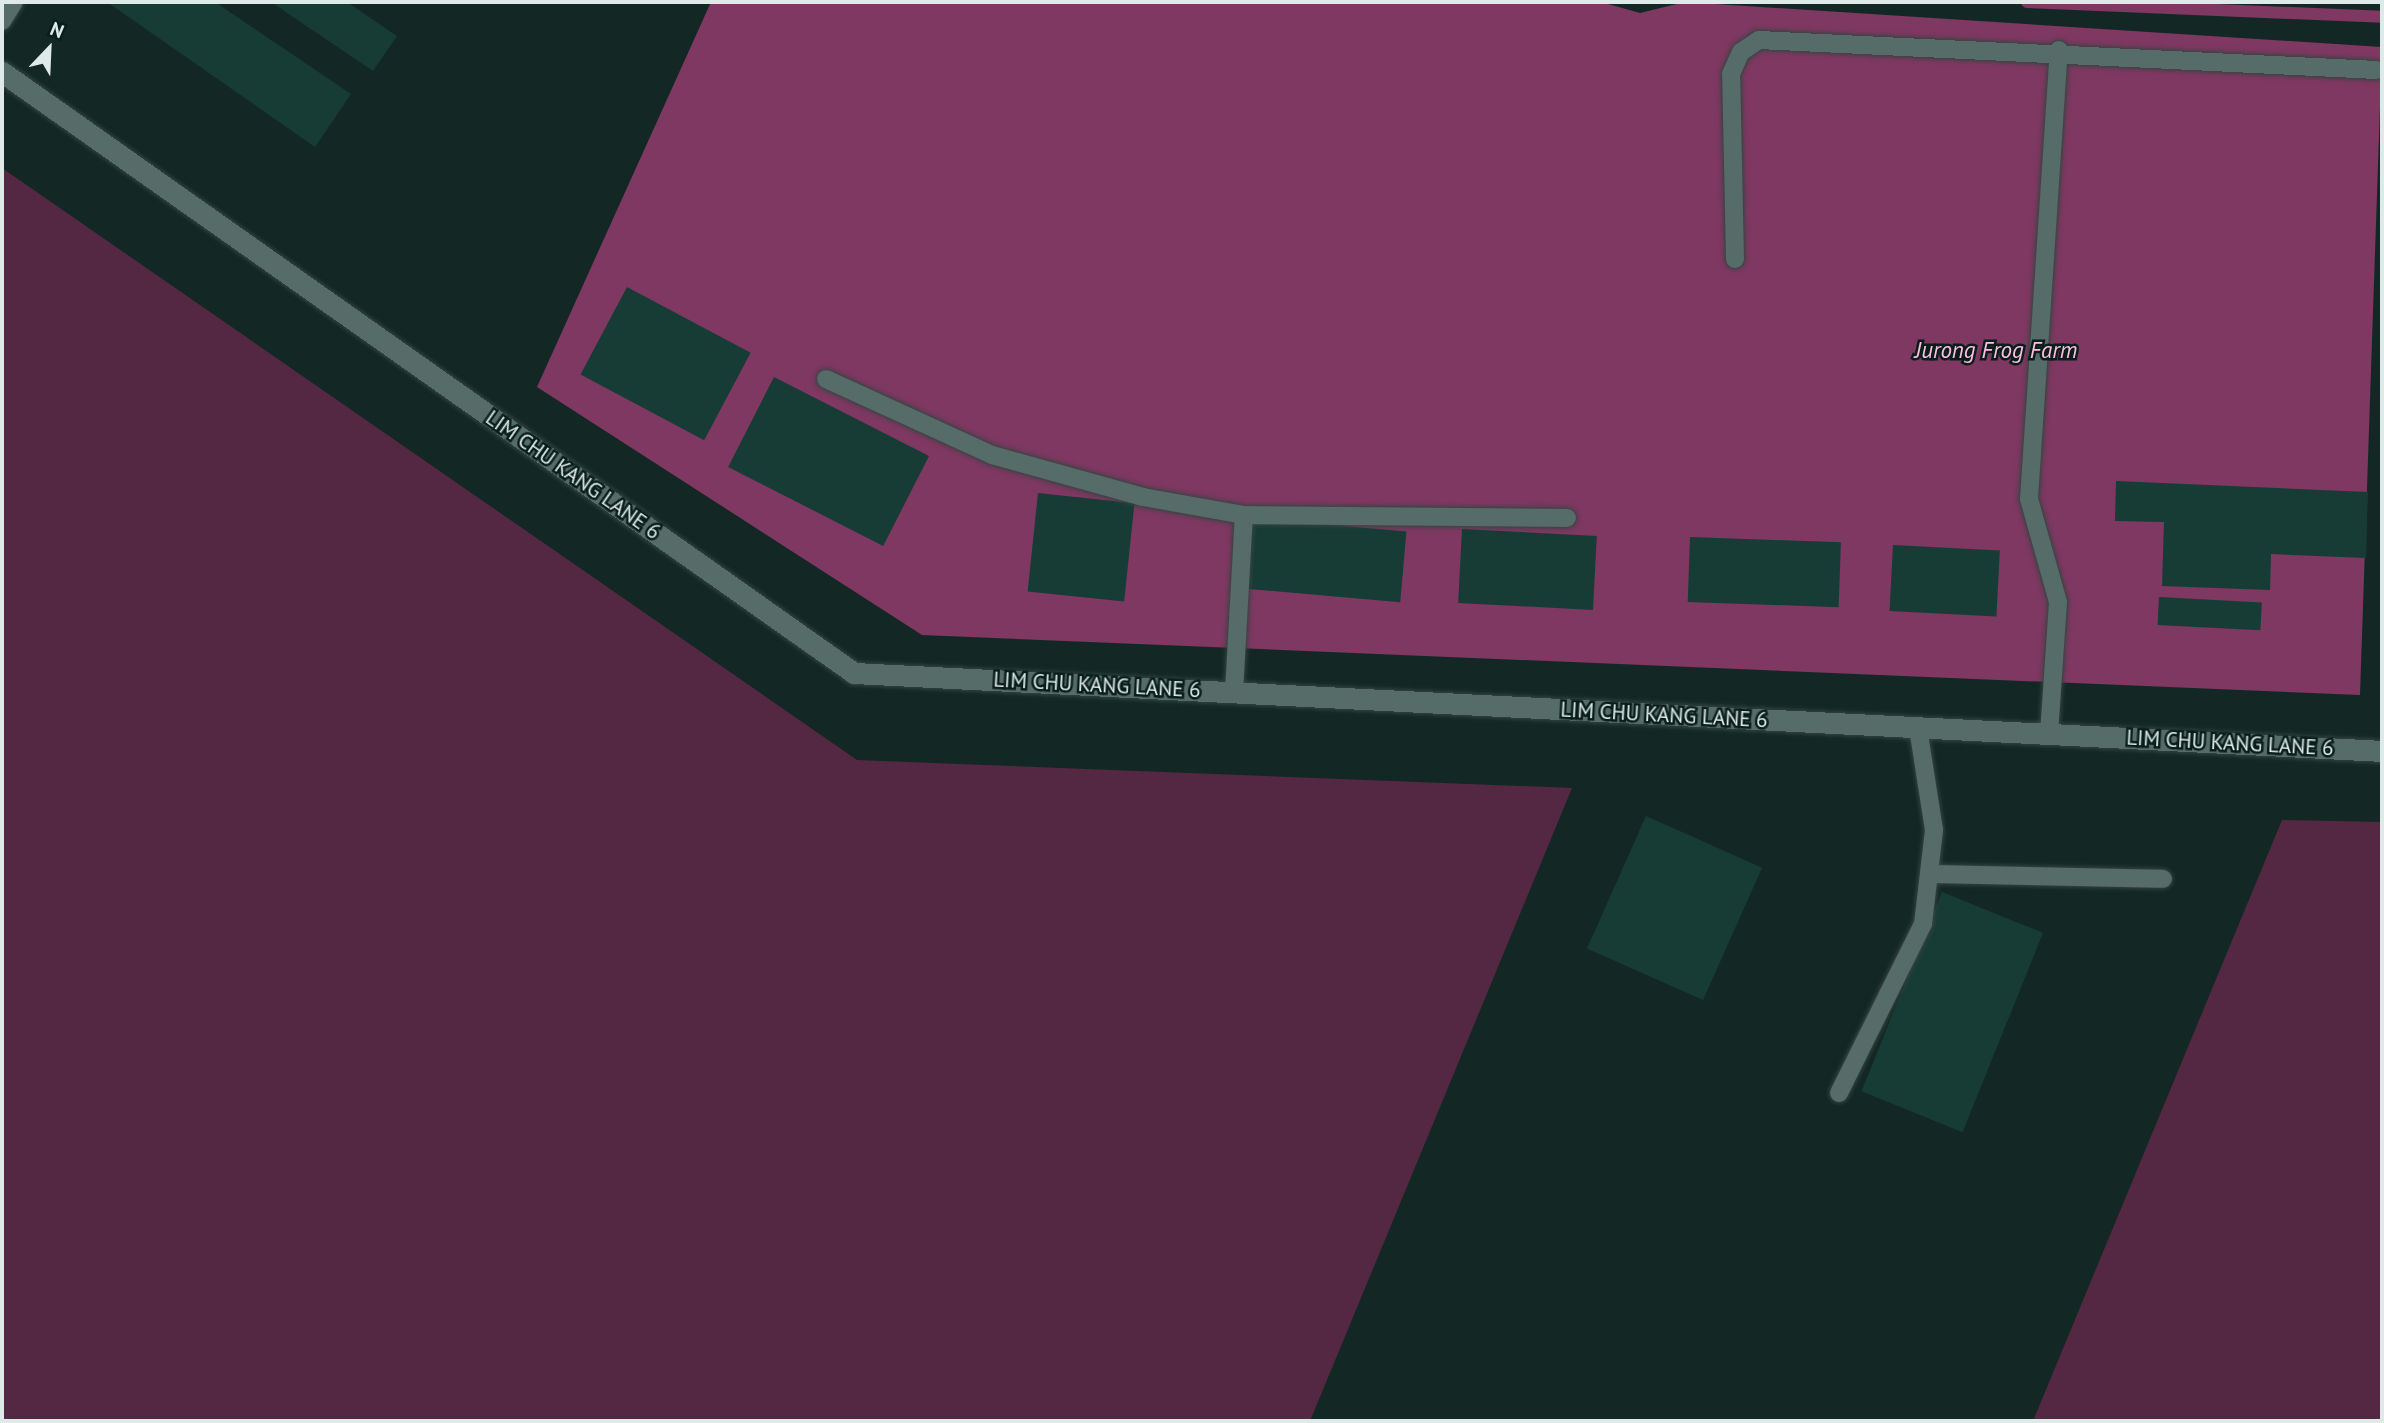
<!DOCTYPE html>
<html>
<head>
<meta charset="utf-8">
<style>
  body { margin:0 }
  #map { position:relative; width:2384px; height:1423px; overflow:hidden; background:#132824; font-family:"PT Sans",sans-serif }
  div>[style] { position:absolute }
  .green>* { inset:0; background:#542842 }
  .water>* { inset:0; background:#7e3861 }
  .stream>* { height:12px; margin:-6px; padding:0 6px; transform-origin:6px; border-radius:6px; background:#7e3861 }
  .building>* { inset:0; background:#173c36; transform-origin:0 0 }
  .roads { filter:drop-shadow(0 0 2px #354441) drop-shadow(0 0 2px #354441) }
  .lane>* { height:18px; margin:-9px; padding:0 9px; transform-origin:9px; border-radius:9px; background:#566c68 }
  .street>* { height:21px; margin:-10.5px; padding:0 10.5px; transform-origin:10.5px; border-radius:10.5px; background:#566c68 }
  span { translate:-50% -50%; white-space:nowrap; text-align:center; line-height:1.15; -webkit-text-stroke:5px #091e1b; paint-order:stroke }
  .street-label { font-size:21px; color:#deeae7 }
  .water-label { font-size:23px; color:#fdbee0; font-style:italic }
  .frame { position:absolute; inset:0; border:4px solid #deeae7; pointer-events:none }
  .north { position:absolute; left:14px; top:14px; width:70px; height:70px; -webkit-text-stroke:5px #091e1b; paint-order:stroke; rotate:23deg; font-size:19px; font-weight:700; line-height:28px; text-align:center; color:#deeae7 }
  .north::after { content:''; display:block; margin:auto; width:24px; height:32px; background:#deeae7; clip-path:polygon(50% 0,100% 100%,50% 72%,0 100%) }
</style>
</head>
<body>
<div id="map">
  <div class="green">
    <div style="clip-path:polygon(2px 168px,857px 760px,1572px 788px,1310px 1421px,2px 1421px)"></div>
    <div style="clip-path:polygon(2282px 820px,2382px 822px,2382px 1421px,2033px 1421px)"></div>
  </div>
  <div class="water">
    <div style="clip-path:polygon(711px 2px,1601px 2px,1640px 13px,1685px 2px,2382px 47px,2360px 695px,922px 635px,537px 387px)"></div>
  </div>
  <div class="stream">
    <div style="left:2027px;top:2px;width:355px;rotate:2.4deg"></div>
  </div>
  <div class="building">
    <div style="clip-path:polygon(107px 2px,215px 2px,351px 94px,315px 147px)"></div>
    <div style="clip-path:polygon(271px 2px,347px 2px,397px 36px,373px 71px)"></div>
    <div style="left:627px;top:287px;width:140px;height:99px;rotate:28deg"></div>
    <div style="left:774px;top:377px;width:174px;height:101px;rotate:27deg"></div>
    <div style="clip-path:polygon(2116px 481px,2368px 492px,2366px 558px,2271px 554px,2270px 590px,2162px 586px,2164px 522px,2115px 521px)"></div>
    <div style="left:1038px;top:493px;width:97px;height:99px;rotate:6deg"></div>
    <div style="left:1252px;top:518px;width:155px;height:71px;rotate:5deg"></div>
    <div style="left:1462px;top:529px;width:135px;height:74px;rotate:3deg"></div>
    <div style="left:1690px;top:537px;width:151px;height:65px;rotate:2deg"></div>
    <div style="left:1893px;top:545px;width:107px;height:66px;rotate:3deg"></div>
    <div style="left:2159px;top:597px;width:103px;height:28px;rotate:3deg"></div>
    <div style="left:1646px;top:816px;width:127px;height:145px;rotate:24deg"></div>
    <div style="left:1942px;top:892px;width:109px;height:215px;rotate:22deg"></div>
  </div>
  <div class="roads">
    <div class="lane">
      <div style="left:2px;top:21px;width:22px;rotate:-58deg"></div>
      <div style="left:1735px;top:259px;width:185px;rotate:-91.2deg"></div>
      <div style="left:1731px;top:74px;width:24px;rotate:-66deg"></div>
      <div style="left:1741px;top:52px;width:22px;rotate:-34deg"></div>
      <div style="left:1759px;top:40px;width:618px;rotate:2.78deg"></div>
      <div style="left:826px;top:379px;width:183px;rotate:24.6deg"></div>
      <div style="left:992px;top:455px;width:157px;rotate:15.5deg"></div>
      <div style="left:1143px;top:497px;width:103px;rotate:10.1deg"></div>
      <div style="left:1244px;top:515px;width:323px;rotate:0.5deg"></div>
      <div style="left:1234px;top:692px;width:177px;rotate:-86.8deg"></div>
      <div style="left:2049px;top:734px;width:132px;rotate:-86.1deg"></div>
      <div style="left:2058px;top:602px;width:107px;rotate:-105.7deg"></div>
      <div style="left:2029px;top:499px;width:450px;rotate:-86.2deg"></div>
      <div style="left:1929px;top:874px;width:234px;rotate:1.2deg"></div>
      <div style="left:1839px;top:1093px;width:189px;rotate:-63.6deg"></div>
      <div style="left:1923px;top:924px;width:95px;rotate:-83.3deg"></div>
      <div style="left:1934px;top:830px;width:103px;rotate:-98.9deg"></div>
    </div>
    <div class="street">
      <div style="left:2px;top:72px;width:1043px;rotate:35.2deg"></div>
      <div style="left:854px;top:673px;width:1530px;rotate:2.92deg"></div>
    </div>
  </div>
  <div class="street-label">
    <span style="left:573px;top:475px;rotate:35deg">LIM CHU KANG LANE 6</span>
    <span style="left:1097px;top:685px;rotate:3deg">LIM CHU KANG LANE 6</span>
    <span style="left:1664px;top:715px;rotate:3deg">LIM CHU KANG LANE 6</span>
    <span style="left:2230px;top:743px;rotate:3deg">LIM CHU KANG LANE 6</span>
  </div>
  <div class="water-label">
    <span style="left:1996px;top:350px">Jurong Frog Farm</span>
  </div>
  <div class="frame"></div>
  <div class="north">N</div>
</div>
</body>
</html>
